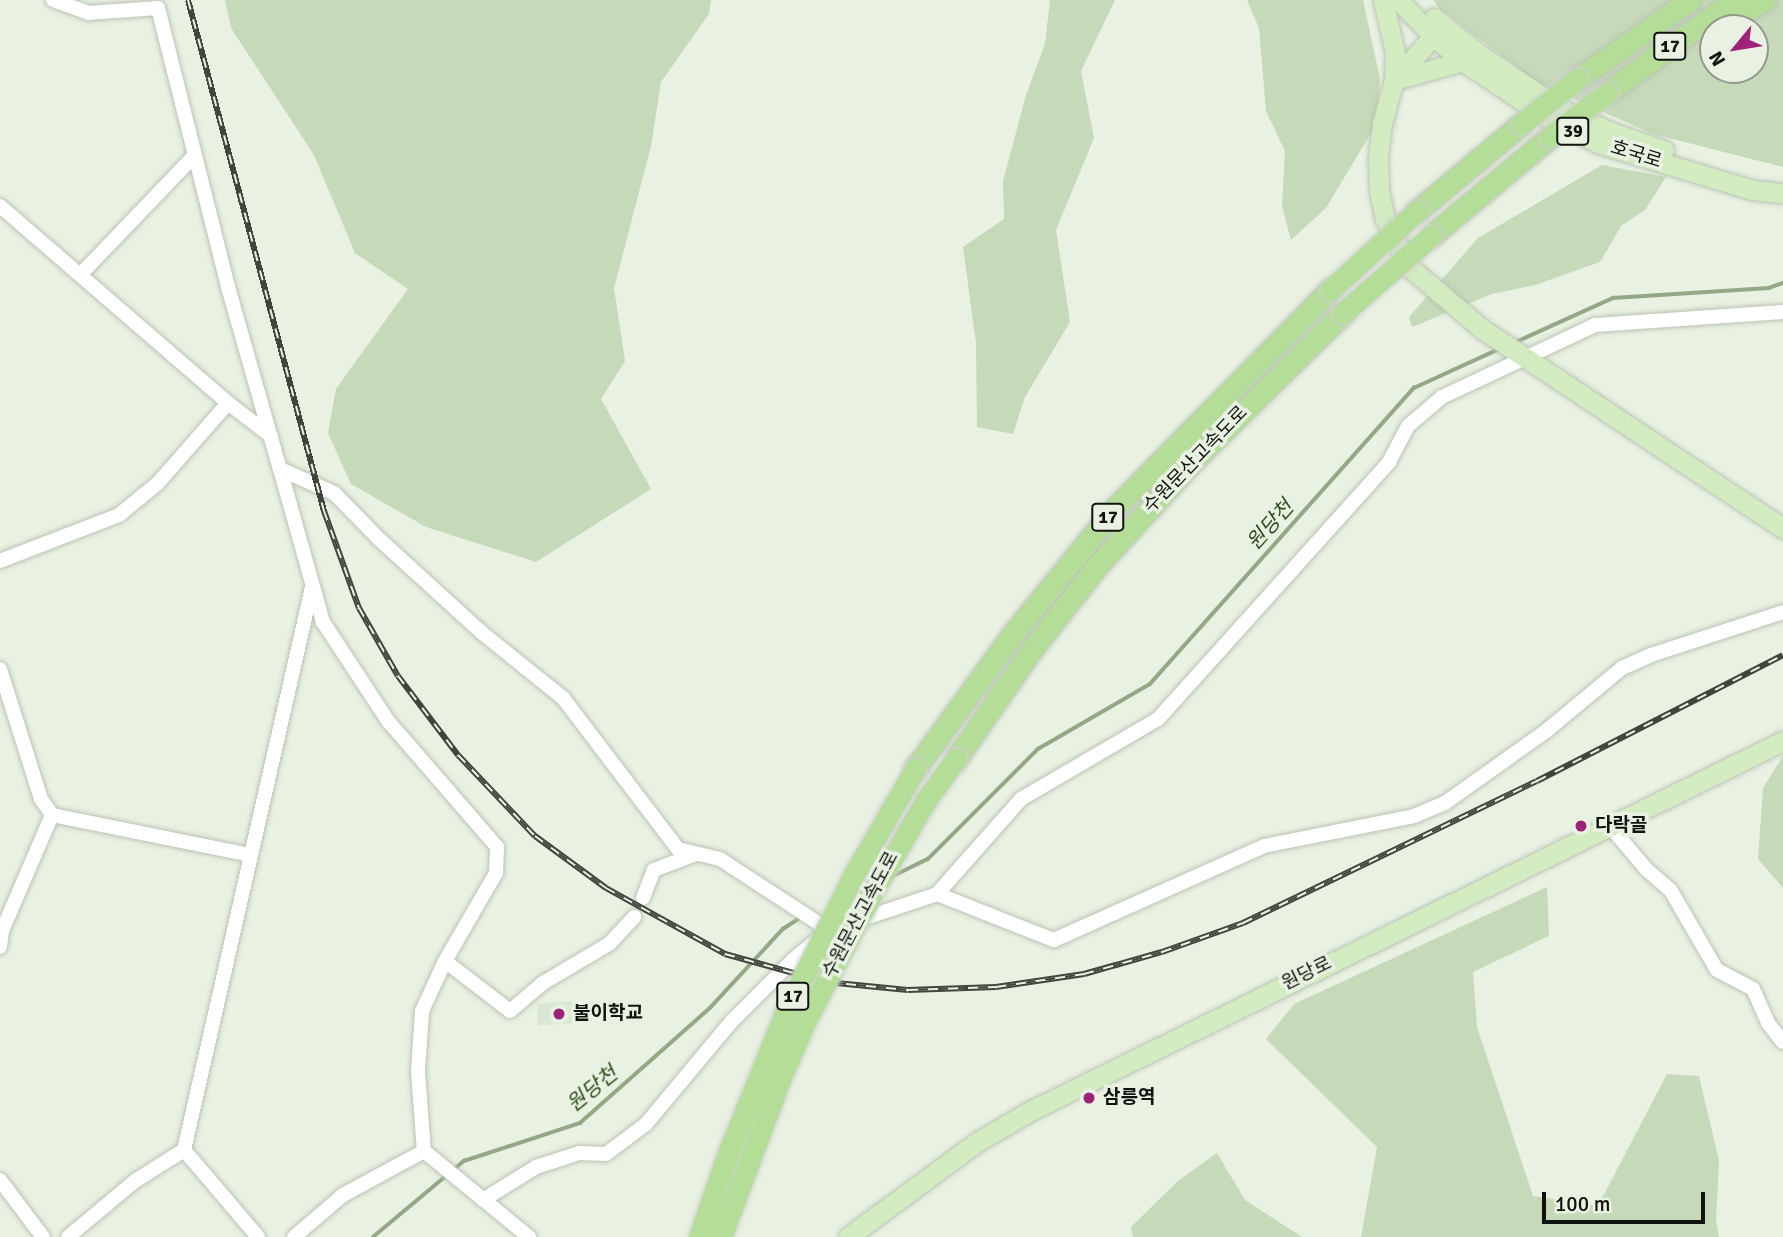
<!DOCTYPE html>
<html>
<head>
<meta charset="utf-8">
<style>
  body { margin:0 }
  #map { position:relative; width:1783px; height:1237px; overflow:hidden; background:#e8f1e2; font-family:Signika,"Noto Sans KR",sans-serif }
  div>[style] { position:absolute }
  .built>* { inset:0; background:#dae7d2; transform-origin:0 0 }
  .green>* { inset:0; background:#c6d9b9 }
  .stream>* { height:3.5px; margin:-1.75px; padding:0 1.75px; transform-origin:1.75px; border-radius:1.75px; background:#94a887 }
  .roads { filter:drop-shadow(0 0 2px #bac3b4) drop-shadow(0 0 2px #bac3b4) }
  .minor>* { height:14px; margin:-7px; padding:0 7px; transform-origin:7px; border-radius:7px; background:#fff }
  .major>* { height:19px; margin:-9.5px; padding:0 9.5px; transform-origin:9.5px; border-radius:9.5px; background:#d2ebc1 }
  .highway>* { height:21px; margin:-10.5px; padding:0 10.5px; transform-origin:10.5px; border-radius:10.5px; background:#b4de98 }
  .rail>* { height:6px; margin-top:-3px; transform-origin:0; background:repeating-linear-gradient(90deg,#e8f1e2 0 10px,#41453e 0 20px); box-sizing:border-box; border-block:2px solid #41453e }
  .bridges { filter:drop-shadow(0 0 2px #cfd0cf) drop-shadow(0 0 2px #cfd0cf) }
  .highway-bridge>* { height:21px; margin:-10.5px; padding:0 10.5px; transform-origin:10.5px; border-radius:10.5px; background:#b4de98 }
  .dots>* { width:19px; height:19px; translate:-50% -50%; box-sizing:border-box; border:4px solid #e8f1e2; border-radius:50% }
  span { translate:-50% -50%; white-space:nowrap; text-align:center; line-height:1.15; -webkit-text-stroke:7px #e8f1e2; paint-order:stroke }
  .shield-label span { padding:2px 5px; background:#e8f1e2; border:2px solid; border-radius:5px; -webkit-text-stroke-width:0 }
  .shield-label { font-size:18px; color:#10130e; font-weight:700 }
  .street-label { font-size:19px; color:#10130e }
  .poi-label { font-size:19px; color:#10130e; font-weight:700 }
  .left { translate:0 -50%; text-align:left }
  .water-label { font-size:21px; color:#314d1b; font-style:italic }
  .north { position:absolute; left:1699px; top:14px; width:70px; height:70px; box-sizing:border-box; background:#e8f1e2; border:2px solid #92988d; border-radius:50%; rotate:240deg; font-size:19px; font-weight:700; line-height:28px; text-align:center; color:#10130e }
  .north::after { content:''; display:block; margin:auto; width:24px; height:32px; background:#9e2278; clip-path:polygon(50% 0,100% 100%,50% 72%,0 100%) }
  .scale { position:absolute; left:1542px; top:1192px; width:163px; height:32px; box-sizing:border-box; border:4px solid #10130e; border-top:0; padding-left:9px; font-size:21px; line-height:24px; white-space:nowrap; color:#10130e; -webkit-text-stroke:5px #e8f1e2; paint-order:stroke }
</style>
</head>
<body>
<div id="map">
  <div class="built">
    <div style="left:580px;top:1001px;width:22px;height:43px;rotate:87deg"></div>
  </div>
  <div class="green">
    <div style="clip-path:polygon(225px 0,711px 0,709px 14px,661px 82px,651px 146px,614px 288px,625px 361px,601px 399px,651px 489px,536px 562px,426px 527px,351px 484px,328px 433px,336px 389px,408px 289px,355px 253px,314px 155px,231px 28px)"></div>
    <div style="clip-path:polygon(1050px 0,1115px 0,1081px 71px,1094px 138px,1056px 230px,1070px 322px,1025px 397px,1013px 434px,977px 427px,976px 343px,963px 247px,1004px 219px,1003px 181px,1026px 95px,1045px 44px)"></div>
    <div style="clip-path:polygon(1247px 0,1363px 0,1380px 79px,1377px 123px,1326px 208px,1291px 240px,1282px 206px,1285px 151px,1266px 111px,1259px 28px)"></div>
    <div style="clip-path:polygon(evenodd,1433px 0,1783px 0,1783px 167px,1653px 134px,1538px 83px,1439px 8px,1433px 0,1713px 28px,1755px 28px,1755px 70px,1713px 70px,1713px 28px)"></div>
    <div style="clip-path:polygon(1602px 165px,1666px 177px,1645px 210px,1621px 226px,1600px 262px,1535px 285px,1492px 294px,1412px 327px,1409px 317px,1478px 238px)"></div>
    <div style="clip-path:polygon(1783px 756px,1783px 888px,1758px 859px,1763px 788px)"></div>
    <div style="clip-path:polygon(1547px 887px,1549px 936px,1473px 972px,1477px 1027px,1533px 1196px,1598px 1206px,1667px 1074px,1699px 1076px,1719px 1161px,1716px 1220px,1719px 1237px,1361px 1237px,1377px 1147px,1266px 1039px,1294px 1004px)"></div>
    <div style="clip-path:polygon(1217px 1153px,1245px 1200px,1302px 1237px,1133px 1237px,1131px 1227px,1179px 1180px)"></div>
  </div>
  <div class="stream">
    <div style="left:1516px;top:342px;width:107px;rotate:-24.4deg"></div>
    <div style="left:1613px;top:298px;width:156px;rotate:-3.7deg"></div>
    <div style="left:1769px;top:288px;width:15px;rotate:-20deg"></div>
    <div style="left:893px;top:876px;width:39px;rotate:-26deg"></div>
    <div style="left:928px;top:859px;width:156px;rotate:-45deg"></div>
    <div style="left:1038px;top:749px;width:129px;rotate:-30.1deg"></div>
    <div style="left:1150px;top:684px;width:397px;rotate:-48.3deg"></div>
    <div style="left:1414px;top:388px;width:94px;rotate:-24.6deg"></div>
    <div style="left:452px;top:1171px;width:16px;rotate:-40deg"></div>
    <div style="left:464px;top:1161px;width:122px;rotate:-18.1deg"></div>
    <div style="left:580px;top:1123px;width:174px;rotate:-41.5deg"></div>
    <div style="left:710px;top:1008px;width:108px;rotate:-47.3deg"></div>
    <div style="left:783px;top:929px;width:20px;rotate:-33deg"></div>
    <div style="left:373px;top:1237px;width:95px;rotate:-39.9deg"></div>
  </div>
  <div class="roads">
    <div class="minor">
      <div style="left:53px;top:0;width:37px;rotate:20deg"></div>
      <div style="left:88px;top:13px;width:70px;rotate:-4.1deg"></div>
      <div style="left:158px;top:8px;width:288px;rotate:75.9deg"></div>
      <div style="left:228px;top:287px;width:189px;rotate:74.1deg"></div>
      <div style="left:280px;top:469px;width:59px;rotate:24deg"></div>
      <div style="left:334px;top:493px;width:66px;rotate:45.6deg"></div>
      <div style="left:380px;top:540px;width:137px;rotate:42.3deg"></div>
      <div style="left:481px;top:632px;width:105px;rotate:38.8deg"></div>
      <div style="left:563px;top:698px;width:190px;rotate:52.7deg"></div>
      <div style="left:678px;top:849px;width:43px;rotate:13.4deg"></div>
      <div style="left:720px;top:859px;width:130px;rotate:33.1deg"></div>
      <div style="left:0;top:206px;width:301px;rotate:40.8deg"></div>
      <div style="left:228px;top:403px;width:106px;rotate:131.2deg"></div>
      <div style="left:158px;top:483px;width:50px;rotate:140.6deg"></div>
      <div style="left:119px;top:515px;width:128px;rotate:158.9deg"></div>
      <div style="left:80px;top:275px;width:166px;rotate:-46.2deg"></div>
      <div style="left:228px;top:403px;width:54px;rotate:37.5deg"></div>
      <div style="left:280px;top:469px;width:159px;rotate:74.3deg"></div>
      <div style="left:323px;top:622px;width:118px;rotate:56.7deg"></div>
      <div style="left:388px;top:721px;width:167px;rotate:49.1deg"></div>
      <div style="left:497px;top:847px;width:26px;rotate:92deg"></div>
      <div style="left:496px;top:873px;width:102px;rotate:120.1deg"></div>
      <div style="left:445px;top:961px;width:55px;rotate:114.7deg"></div>
      <div style="left:422px;top:1011px;width:61px;rotate:93.8deg"></div>
      <div style="left:418px;top:1072px;width:79px;rotate:85.7deg"></div>
      <div style="left:424px;top:1151px;width:136px;rotate:39.3deg"></div>
      <div style="left:0;top:669px;width:136px;rotate:72.5deg"></div>
      <div style="left:41px;top:799px;width:19px;rotate:55deg"></div>
      <div style="left:1609px;top:825px;width:57px;rotate:49.9deg"></div>
      <div style="left:1646px;top:869px;width:33px;rotate:41deg"></div>
      <div style="left:1671px;top:891px;width:91px;rotate:59.8deg"></div>
      <div style="left:1717px;top:970px;width:41px;rotate:27.8deg"></div>
      <div style="left:1753px;top:989px;width:37px;rotate:66deg"></div>
      <div style="left:1768px;top:1023px;width:24px;rotate:52deg"></div>
      <div style="left:937px;top:894px;width:126px;rotate:21.5deg"></div>
      <div style="left:1054px;top:940px;width:230px;rotate:-24.1deg"></div>
      <div style="left:1264px;top:846px;width:153px;rotate:-11.3deg"></div>
      <div style="left:1414px;top:816px;width:34px;rotate:-23deg"></div>
      <div style="left:1445px;top:803px;width:124px;rotate:-35.5deg"></div>
      <div style="left:1546px;top:731px;width:99px;rotate:-39.7deg"></div>
      <div style="left:1622px;top:668px;width:32px;rotate:-24deg"></div>
      <div style="left:1651px;top:655px;width:139px;rotate:-18deg"></div>
      <div style="left:643px;top:898px;width:30px;rotate:-69deg"></div>
      <div style="left:654px;top:870px;width:45px;rotate:-20.9deg"></div>
      <div style="left:0;top:947px;width:16px;rotate:-83deg"></div>
      <div style="left:2px;top:931px;width:126px;rotate:-66.7deg"></div>
      <div style="left:52px;top:815px;width:203px;rotate:11.4deg"></div>
      <div style="left:445px;top:961px;width:82px;rotate:37.6deg"></div>
      <div style="left:510px;top:1011px;width:43px;rotate:-40.3deg"></div>
      <div style="left:543px;top:983px;width:77px;rotate:-30.6deg"></div>
      <div style="left:609px;top:944px;width:37px;rotate:-47deg"></div>
      <div style="left:184px;top:1150px;width:114px;rotate:49.6deg"></div>
      <div style="left:0;top:1180px;width:71px;rotate:53deg"></div>
      <div style="left:483px;top:1200px;width:62px;rotate:-31.9deg"></div>
      <div style="left:536px;top:1167px;width:45px;rotate:-18deg"></div>
      <div style="left:579px;top:1153px;width:27px;rotate:2deg"></div>
      <div style="left:606px;top:1154px;width:50px;rotate:-36.9deg"></div>
      <div style="left:646px;top:1124px;width:133px;rotate:-50.2deg"></div>
      <div style="left:731px;top:1022px;width:88px;rotate:-45deg"></div>
      <div style="left:793px;top:960px;width:47px;rotate:-39.8deg"></div>
      <div style="left:829px;top:930px;width:114px;rotate:-18.4deg"></div>
      <div style="left:937px;top:894px;width:127px;rotate:-48.5deg"></div>
      <div style="left:1021px;top:799px;width:159px;rotate:-30.3deg"></div>
      <div style="left:1158px;top:719px;width:346px;rotate:-48deg"></div>
      <div style="left:1389px;top:462px;width:41px;rotate:-62.2deg"></div>
      <div style="left:1408px;top:426px;width:45px;rotate:-40.5deg"></div>
      <div style="left:1442px;top:397px;width:169px;rotate:-25.2deg"></div>
      <div style="left:1595px;top:325px;width:188px;rotate:-4deg"></div>
      <div style="left:68px;top:1237px;width:87px;rotate:-39.9deg"></div>
      <div style="left:135px;top:1181px;width:58px;rotate:-32.3deg"></div>
      <div style="left:184px;top:1150px;width:577px;rotate:-77.19deg"></div>
      <div style="left:294px;top:1237px;width:65px;rotate:-40.6deg"></div>
      <div style="left:343px;top:1195px;width:92px;rotate:-28.5deg"></div>
    </div>
    <div class="major">
      <div style="left:1383px;top:0;width:54px;rotate:77.2deg"></div>
      <div style="left:1395px;top:53px;width:27px;rotate:92deg"></div>
      <div style="left:1394px;top:80px;width:72px;rotate:-15.4deg"></div>
      <div style="left:1398px;top:0;width:50px;rotate:45.8deg"></div>
      <div style="left:1433px;top:36px;width:39px;rotate:40deg"></div>
      <div style="left:1463px;top:61px;width:102px;rotate:33.8deg"></div>
      <div style="left:1548px;top:118px;width:58px;rotate:26.6deg"></div>
      <div style="left:1600px;top:144px;width:159px;rotate:16.8deg"></div>
      <div style="left:1752px;top:190px;width:31px;rotate:6deg"></div>
      <div style="left:1434px;top:18px;width:61px;rotate:38.4deg"></div>
      <div style="left:1482px;top:56px;width:92px;rotate:33.9deg"></div>
      <div style="left:1558px;top:107px;width:59px;rotate:25.3deg"></div>
      <div style="left:1611px;top:132px;width:56px;rotate:18.8deg"></div>
      <div style="left:1442px;top:26px;width:72px;rotate:131.6deg"></div>
      <div style="left:1394px;top:80px;width:46px;rotate:105.3deg"></div>
      <div style="left:1382px;top:124px;width:35px;rotate:97deg"></div>
      <div style="left:1378px;top:159px;width:32px;rotate:88deg"></div>
      <div style="left:1379px;top:191px;width:29px;rotate:78deg"></div>
      <div style="left:1385px;top:219px;width:54px;rotate:63.4deg"></div>
      <div style="left:1409px;top:267px;width:96px;rotate:40.3deg"></div>
      <div style="left:1482px;top:329px;width:361px;rotate:33.5deg"></div>
      <div style="left:848px;top:1237px;width:160px;rotate:-36.4deg"></div>
      <div style="left:977px;top:1142px;width:61px;rotate:-30.3deg"></div>
      <div style="left:1030px;top:1111px;width:839px;rotate:-26.17deg"></div>
    </div>
    <div class="highway">
      <div style="left:1715px;top:28px;width:57px;rotate:-29.2deg"></div>
      <div style="left:1577px;top:79px;width:138px;rotate:-35deg"></div>
      <div style="left:1607px;top:93px;width:157px;rotate:-36.2deg"></div>
      <div style="left:1417px;top:211px;width:136px;rotate:-39.9deg"></div>
      <div style="left:1431px;top:236px;width:155px;rotate:-39.8deg"></div>
      <div style="left:956px;top:759px;width:129px;rotate:-55.4deg"></div>
      <div style="left:1029px;top:653px;width:110px;rotate:-52deg"></div>
      <div style="left:1097px;top:566px;width:141px;rotate:-47.6deg"></div>
      <div style="left:1192px;top:462px;width:212px;rotate:-44.6deg"></div>
      <div style="left:915px;top:769px;width:165px;rotate:-54.1deg"></div>
      <div style="left:1012px;top:635px;width:164px;rotate:-51deg"></div>
      <div style="left:1115px;top:508px;width:306px;rotate:-45.4deg"></div>
    </div>
  </div>
  <div class="rail">
    <div style="left:188px;top:0;width:529px;rotate:75.1deg"></div>
    <div style="left:324px;top:511px;width:103px;rotate:70.2deg"></div>
    <div style="left:359px;top:608px;width:78px;rotate:60.2deg"></div>
    <div style="left:398px;top:676px;width:99px;rotate:52.8deg"></div>
    <div style="left:458px;top:755px;width:112px;rotate:46.5deg"></div>
    <div style="left:535px;top:836px;width:88px;rotate:36.2deg"></div>
    <div style="left:606px;top:888px;width:136px;rotate:29deg"></div>
    <div style="left:725px;top:954px;width:105px;rotate:15.5deg"></div>
    <div style="left:826px;top:982px;width:82px;rotate:5.6deg"></div>
    <div style="left:908px;top:990px;width:88px;rotate:-2deg"></div>
    <div style="left:996px;top:987px;width:89px;rotate:-8.4deg"></div>
    <div style="left:1084px;top:974px;width:81px;rotate:-15.8deg"></div>
    <div style="left:1162px;top:952px;width:86px;rotate:-19.7deg"></div>
    <div style="left:1243px;top:923px;width:326px;rotate:-25.8deg"></div>
    <div style="left:1537px;top:781px;width:276px;rotate:-27.1deg"></div>
  </div>
  <div class="bridges">
    <div class="highway-bridge">
      <div style="left:1521px;top:124px;width:72px;rotate:-38.8deg"></div>
      <div style="left:1550px;top:137px;width:72px;rotate:-37.7deg"></div>
      <div style="left:1330px;top:290px;width:118px;rotate:-42.2deg"></div>
      <div style="left:1343px;top:313px;width:117px;rotate:-41.2deg"></div>
      <div style="left:699px;top:1237px;width:86px;rotate:-70.9deg"></div>
      <div style="left:727px;top:1156px;width:154px;rotate:-67.9deg"></div>
      <div style="left:785px;top:1013px;width:153px;rotate:-63.6deg"></div>
      <div style="left:853px;top:876px;width:124px;rotate:-59.9deg"></div>
      <div style="left:721px;top:1237px;width:169px;rotate:-69.5deg"></div>
      <div style="left:780px;top:1079px;width:62px;rotate:-66.3deg"></div>
      <div style="left:805px;top:1022px;width:143px;rotate:-62.5deg"></div>
      <div style="left:871px;top:895px;width:110px;rotate:-59.9deg"></div>
      <div style="left:926px;top:800px;width:51px;rotate:-53.8deg"></div>
    </div>
  </div>
  <div class="dots">
    <div style="left:1581px;top:826px;background:#9e2278"></div>
    <div style="left:559px;top:1014px;background:#9e2278"></div>
    <div style="left:1089px;top:1098px;background:#9e2278"></div>
  </div>
  <div class="shield-label">
    <span style="left:1670px;top:46px">17</span>
    <span style="left:1573px;top:131px">39</span>
    <span style="left:1108px;top:517px">17</span>
    <span style="left:793px;top:996px">17</span>
  </div>
  <div class="street-label">
    <span style="left:1636px;top:155px;rotate:17deg">호국로</span>
    <span style="left:1196px;top:460px;rotate:-46deg">수원문산고속도로</span>
    <span style="left:861px;top:915px;rotate:-62deg">수원문산고속도로</span>
    <span style="left:1307px;top:974px;rotate:-26deg">원당로</span>
  </div>
  <div class="poi-label">
    <span class="left" style="left:1595px;top:826px">다락골</span>
    <span class="left" style="left:573px;top:1014px">불이학교</span>
    <span class="left" style="left:1103px;top:1098px">삼릉역</span>
  </div>
  <div class="water-label">
    <span style="left:1270px;top:525px;rotate:-48deg">원당천</span>
    <span style="left:592px;top:1089px;rotate:-39deg">원당천</span>
  </div>
  <div class="north">N</div>
  <div class="scale">100 m</div>
</div>
</body>
</html>
